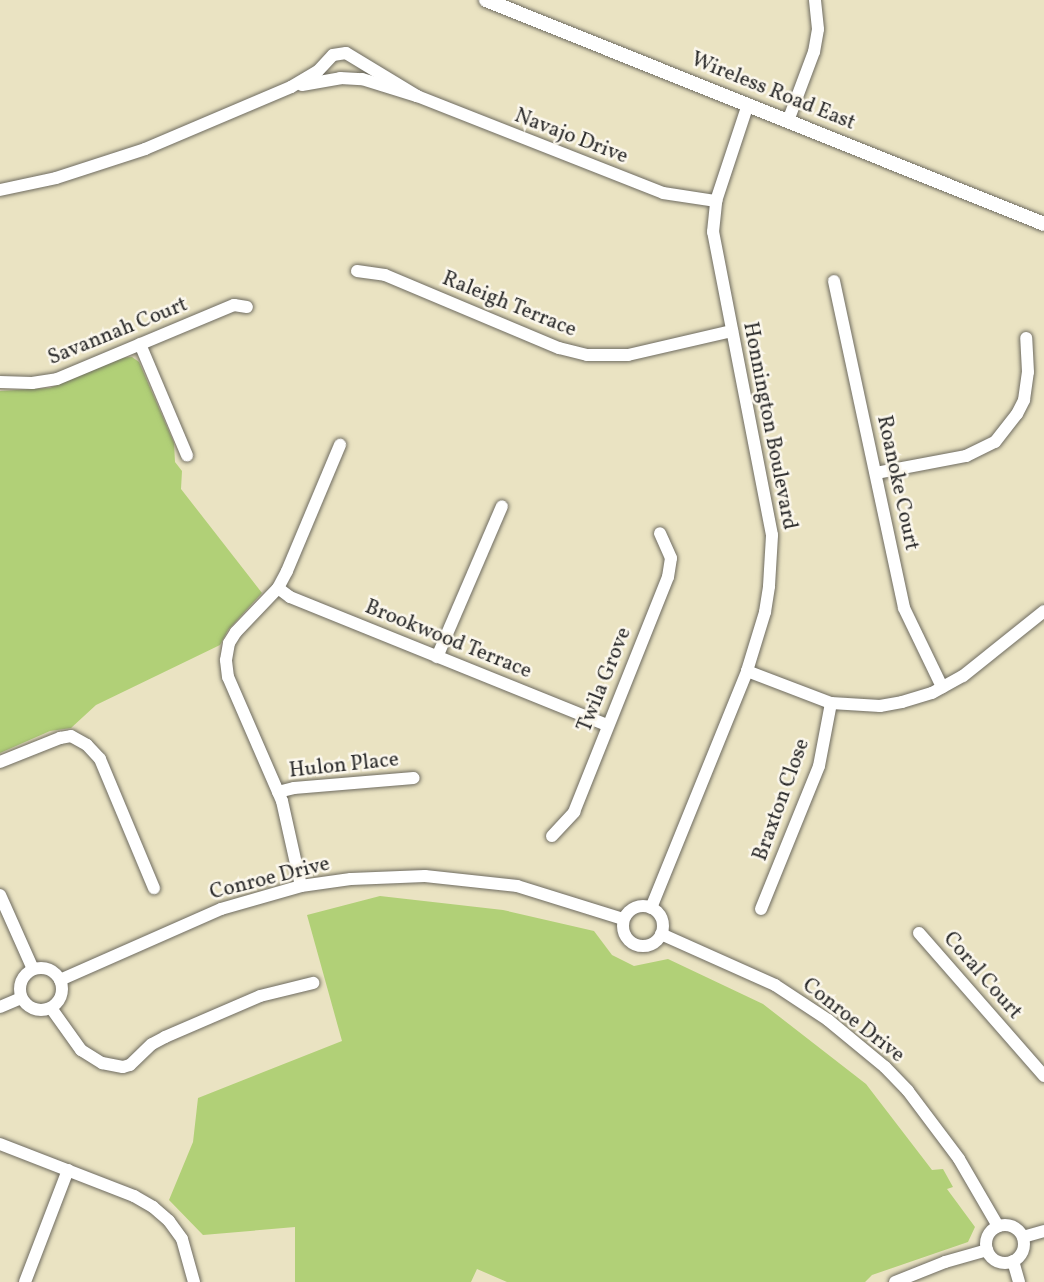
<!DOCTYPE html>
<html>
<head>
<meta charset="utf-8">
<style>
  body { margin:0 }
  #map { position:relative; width:1044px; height:1282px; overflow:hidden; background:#eae3c2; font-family:Vollkorn,serif }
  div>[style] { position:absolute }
  .green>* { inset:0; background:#b1d077 }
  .roads { filter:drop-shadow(0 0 2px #6e6b60) drop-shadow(0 0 2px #6e6b60) }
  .minor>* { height:12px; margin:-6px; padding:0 6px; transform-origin:6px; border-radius:6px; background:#fff }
  .minor>.ring { margin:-6px; padding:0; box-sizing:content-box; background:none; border:12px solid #fff; border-radius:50% }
  .tertiary>* { height:14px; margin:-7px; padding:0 7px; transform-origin:7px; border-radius:7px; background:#fff }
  span { translate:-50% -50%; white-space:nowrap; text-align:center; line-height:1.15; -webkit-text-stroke:5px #fbf7ec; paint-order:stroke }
  .street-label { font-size:21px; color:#2b2b2b }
</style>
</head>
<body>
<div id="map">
  <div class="green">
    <div style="clip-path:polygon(132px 357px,139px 362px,174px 443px,175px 462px,182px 471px,181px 489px,262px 593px,228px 630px,220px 645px,96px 705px,71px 728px,50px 731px,0 753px,0 391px,50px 388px,118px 358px)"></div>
    <div style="clip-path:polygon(380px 896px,503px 910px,594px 931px,612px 955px,634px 966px,668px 959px,763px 1004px,866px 1084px,932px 1170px,943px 1169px,953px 1187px,947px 1189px,975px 1227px,968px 1242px,872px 1275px,865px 1282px,507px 1282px,477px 1269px,471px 1282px,295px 1282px,295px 1227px,203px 1235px,169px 1200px,193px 1142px,198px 1098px,342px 1041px,307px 915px)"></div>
  </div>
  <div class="roads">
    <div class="minor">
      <div style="left:302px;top:85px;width:39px;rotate:-10deg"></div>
      <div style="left:340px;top:78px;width:22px;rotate:3deg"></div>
      <div style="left:362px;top:79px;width:58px;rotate:17.2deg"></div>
      <div style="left:417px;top:96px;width:264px;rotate:21.5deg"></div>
      <div style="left:663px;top:193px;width:54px;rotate:8.6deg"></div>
      <div style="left:788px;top:121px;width:74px;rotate:-69.4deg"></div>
      <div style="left:814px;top:52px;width:23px;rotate:-80deg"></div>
      <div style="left:818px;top:29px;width:29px;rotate:-96deg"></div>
      <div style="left:0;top:190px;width:57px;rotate:-12.1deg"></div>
      <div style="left:56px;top:178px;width:94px;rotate:-18deg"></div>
      <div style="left:145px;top:149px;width:159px;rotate:-23deg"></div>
      <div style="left:291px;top:87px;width:31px;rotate:-31deg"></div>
      <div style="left:318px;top:71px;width:22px;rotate:-47deg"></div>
      <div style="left:333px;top:55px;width:13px;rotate:-9deg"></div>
      <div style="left:346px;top:53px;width:83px;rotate:31.2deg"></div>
      <div style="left:357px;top:271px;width:28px;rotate:8deg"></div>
      <div style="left:385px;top:275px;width:189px;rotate:22.8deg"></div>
      <div style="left:559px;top:348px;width:29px;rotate:14deg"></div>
      <div style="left:587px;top:355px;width:41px"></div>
      <div style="left:628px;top:355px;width:107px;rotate:-13deg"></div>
      <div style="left:834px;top:281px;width:334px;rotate:77.9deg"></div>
      <div style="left:904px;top:608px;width:88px;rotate:64.3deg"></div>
      <div style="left:140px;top:344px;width:121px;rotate:67.1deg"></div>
      <div style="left:0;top:382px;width:32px;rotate:2deg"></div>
      <div style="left:32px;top:383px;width:25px;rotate:-9deg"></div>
      <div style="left:57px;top:379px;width:192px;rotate:-22.7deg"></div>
      <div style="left:234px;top:305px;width:13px;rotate:9deg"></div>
      <div style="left:876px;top:473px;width:92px;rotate:-10.7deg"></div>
      <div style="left:966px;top:456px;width:32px;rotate:-26deg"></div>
      <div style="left:995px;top:442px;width:36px;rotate:-52deg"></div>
      <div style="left:1017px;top:414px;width:16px;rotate:-63deg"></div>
      <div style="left:1024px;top:400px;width:28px;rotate:-82deg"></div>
      <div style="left:1028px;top:372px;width:34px;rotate:-93deg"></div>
      <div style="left:278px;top:588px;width:15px;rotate:37deg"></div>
      <div style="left:290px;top:597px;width:342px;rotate:22deg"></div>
      <div style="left:437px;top:657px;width:164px;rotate:-66.7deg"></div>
      <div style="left:747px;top:671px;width:90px;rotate:20.9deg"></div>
      <div style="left:831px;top:703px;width:49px;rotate:3.5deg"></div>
      <div style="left:880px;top:706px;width:22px;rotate:-10deg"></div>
      <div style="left:902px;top:702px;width:31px;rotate:-17deg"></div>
      <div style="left:932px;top:693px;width:35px;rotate:-29deg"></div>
      <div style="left:963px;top:676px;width:104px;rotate:-38.7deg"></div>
      <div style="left:0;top:762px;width:65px;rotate:-21.8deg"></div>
      <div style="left:60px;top:738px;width:11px;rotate:-10deg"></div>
      <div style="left:71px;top:736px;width:18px;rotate:29deg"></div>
      <div style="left:87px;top:745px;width:19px;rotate:47deg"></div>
      <div style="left:100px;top:759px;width:140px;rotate:67.3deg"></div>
      <div style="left:278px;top:792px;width:16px;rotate:-14deg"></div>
      <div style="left:294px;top:788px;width:120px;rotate:-4.8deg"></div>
      <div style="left:552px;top:836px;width:33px;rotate:-47deg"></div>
      <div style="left:574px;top:812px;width:253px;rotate:-68.2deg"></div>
      <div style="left:668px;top:577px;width:19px;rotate:-81deg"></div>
      <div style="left:671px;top:558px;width:27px;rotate:-114deg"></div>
      <div style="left:301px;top:886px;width:87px;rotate:-102.6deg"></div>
      <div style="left:282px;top:801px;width:135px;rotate:-113.5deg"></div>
      <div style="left:228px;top:677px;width:17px;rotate:-97deg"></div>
      <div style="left:226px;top:660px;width:17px;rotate:-80deg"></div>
      <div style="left:229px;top:643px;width:13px;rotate:-58deg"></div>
      <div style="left:236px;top:632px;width:61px;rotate:-46.3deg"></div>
      <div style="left:278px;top:588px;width:19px;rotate:-62deg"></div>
      <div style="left:287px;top:571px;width:137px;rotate:-67.2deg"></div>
      <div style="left:0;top:895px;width:81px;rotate:66deg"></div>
      <div class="ring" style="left:623px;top:906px;width:28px;height:28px"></div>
      <div style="left:651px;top:908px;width:256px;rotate:-67.9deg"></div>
      <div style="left:747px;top:671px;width:62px;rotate:-73deg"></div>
      <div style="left:765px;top:612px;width:26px;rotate:-81deg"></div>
      <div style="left:769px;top:586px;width:51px;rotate:-86.6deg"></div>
      <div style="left:772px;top:535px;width:309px;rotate:-101deg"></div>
      <div style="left:713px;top:232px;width:31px;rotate:-84deg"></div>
      <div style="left:716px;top:201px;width:102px;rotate:-71.7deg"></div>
      <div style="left:761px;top:909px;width:154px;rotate:-67.9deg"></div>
      <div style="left:819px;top:766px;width:64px;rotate:-79.2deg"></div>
      <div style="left:919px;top:933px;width:190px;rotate:48.8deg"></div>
      <div style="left:661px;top:934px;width:125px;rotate:24.1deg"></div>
      <div style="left:775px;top:985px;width:64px;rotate:33.4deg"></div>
      <div style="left:828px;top:1020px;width:74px;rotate:39.5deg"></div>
      <div style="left:885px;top:1067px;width:33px;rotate:46deg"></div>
      <div style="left:908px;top:1091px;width:85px;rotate:53.1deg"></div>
      <div style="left:959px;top:1159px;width:78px;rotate:59.8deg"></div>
      <div class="ring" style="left:20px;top:968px;width:30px;height:30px"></div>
      <div style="left:60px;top:980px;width:176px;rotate:-23.8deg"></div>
      <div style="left:221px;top:909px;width:83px;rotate:-16deg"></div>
      <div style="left:301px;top:886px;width:50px;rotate:-8deg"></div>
      <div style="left:351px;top:879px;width:74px;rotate:-2.3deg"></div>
      <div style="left:425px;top:876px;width:93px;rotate:6.2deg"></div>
      <div style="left:517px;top:886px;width:111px;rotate:17.3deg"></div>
      <div style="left:0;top:1007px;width:23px;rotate:-23deg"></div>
      <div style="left:51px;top:1008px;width:52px;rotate:54.5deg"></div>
      <div style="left:81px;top:1050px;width:25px;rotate:32deg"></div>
      <div style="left:102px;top:1063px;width:21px;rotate:11deg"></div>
      <div style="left:123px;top:1067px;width:7px;rotate:-16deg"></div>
      <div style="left:130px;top:1065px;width:30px;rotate:-44deg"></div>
      <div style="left:152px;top:1044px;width:15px;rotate:-28deg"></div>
      <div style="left:165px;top:1037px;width:103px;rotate:-23.3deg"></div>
      <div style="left:260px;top:996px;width:55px;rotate:-13.8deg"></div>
      <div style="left:0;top:1144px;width:144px;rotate:21.2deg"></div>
      <div style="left:134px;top:1196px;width:22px;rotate:30deg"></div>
      <div style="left:153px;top:1207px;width:21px;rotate:41deg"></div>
      <div style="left:169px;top:1221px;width:22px;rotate:54deg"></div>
      <div style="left:182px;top:1239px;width:45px;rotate:74.4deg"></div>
      <div class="ring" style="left:986px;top:1225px;width:26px;height:26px"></div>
      <div style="left:1023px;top:1237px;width:22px;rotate:-16deg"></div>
      <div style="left:1013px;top:1261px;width:22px;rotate:74deg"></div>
      <div style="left:25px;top:1282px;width:120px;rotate:-69deg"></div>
      <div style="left:895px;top:1282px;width:54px;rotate:-21.8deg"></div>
      <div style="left:945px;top:1262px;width:44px;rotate:-15.9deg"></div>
    </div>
    <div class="tertiary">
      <div style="left:486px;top:0;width:601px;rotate:21.87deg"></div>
    </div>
  </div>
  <div class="street-label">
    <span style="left:773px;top:92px;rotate:22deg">Wireless Road East</span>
    <span style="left:571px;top:137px;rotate:21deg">Navajo Drive</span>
    <span style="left:509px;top:305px;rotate:22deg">Raleigh Terrace</span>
    <span style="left:118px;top:332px;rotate:-22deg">Savannah Court</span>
    <span style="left:769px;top:426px;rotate:79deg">Honnington Boulevard</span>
    <span style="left:897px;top:483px;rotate:78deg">Roanoke Court</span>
    <span style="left:448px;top:640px;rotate:22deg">Brookwood Terrace</span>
    <span style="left:605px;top:680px;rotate:-68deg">Twila Grove</span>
    <span style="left:344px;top:766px;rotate:-6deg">Hulon Place</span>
    <span style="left:782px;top:800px;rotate:-70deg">Braxton Close</span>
    <span style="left:270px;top:879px;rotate:-14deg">Conroe Drive</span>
    <span style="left:982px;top:976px;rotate:49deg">Coral Court</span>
    <span style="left:853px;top:1021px;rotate:38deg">Conroe Drive</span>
  </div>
</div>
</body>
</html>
